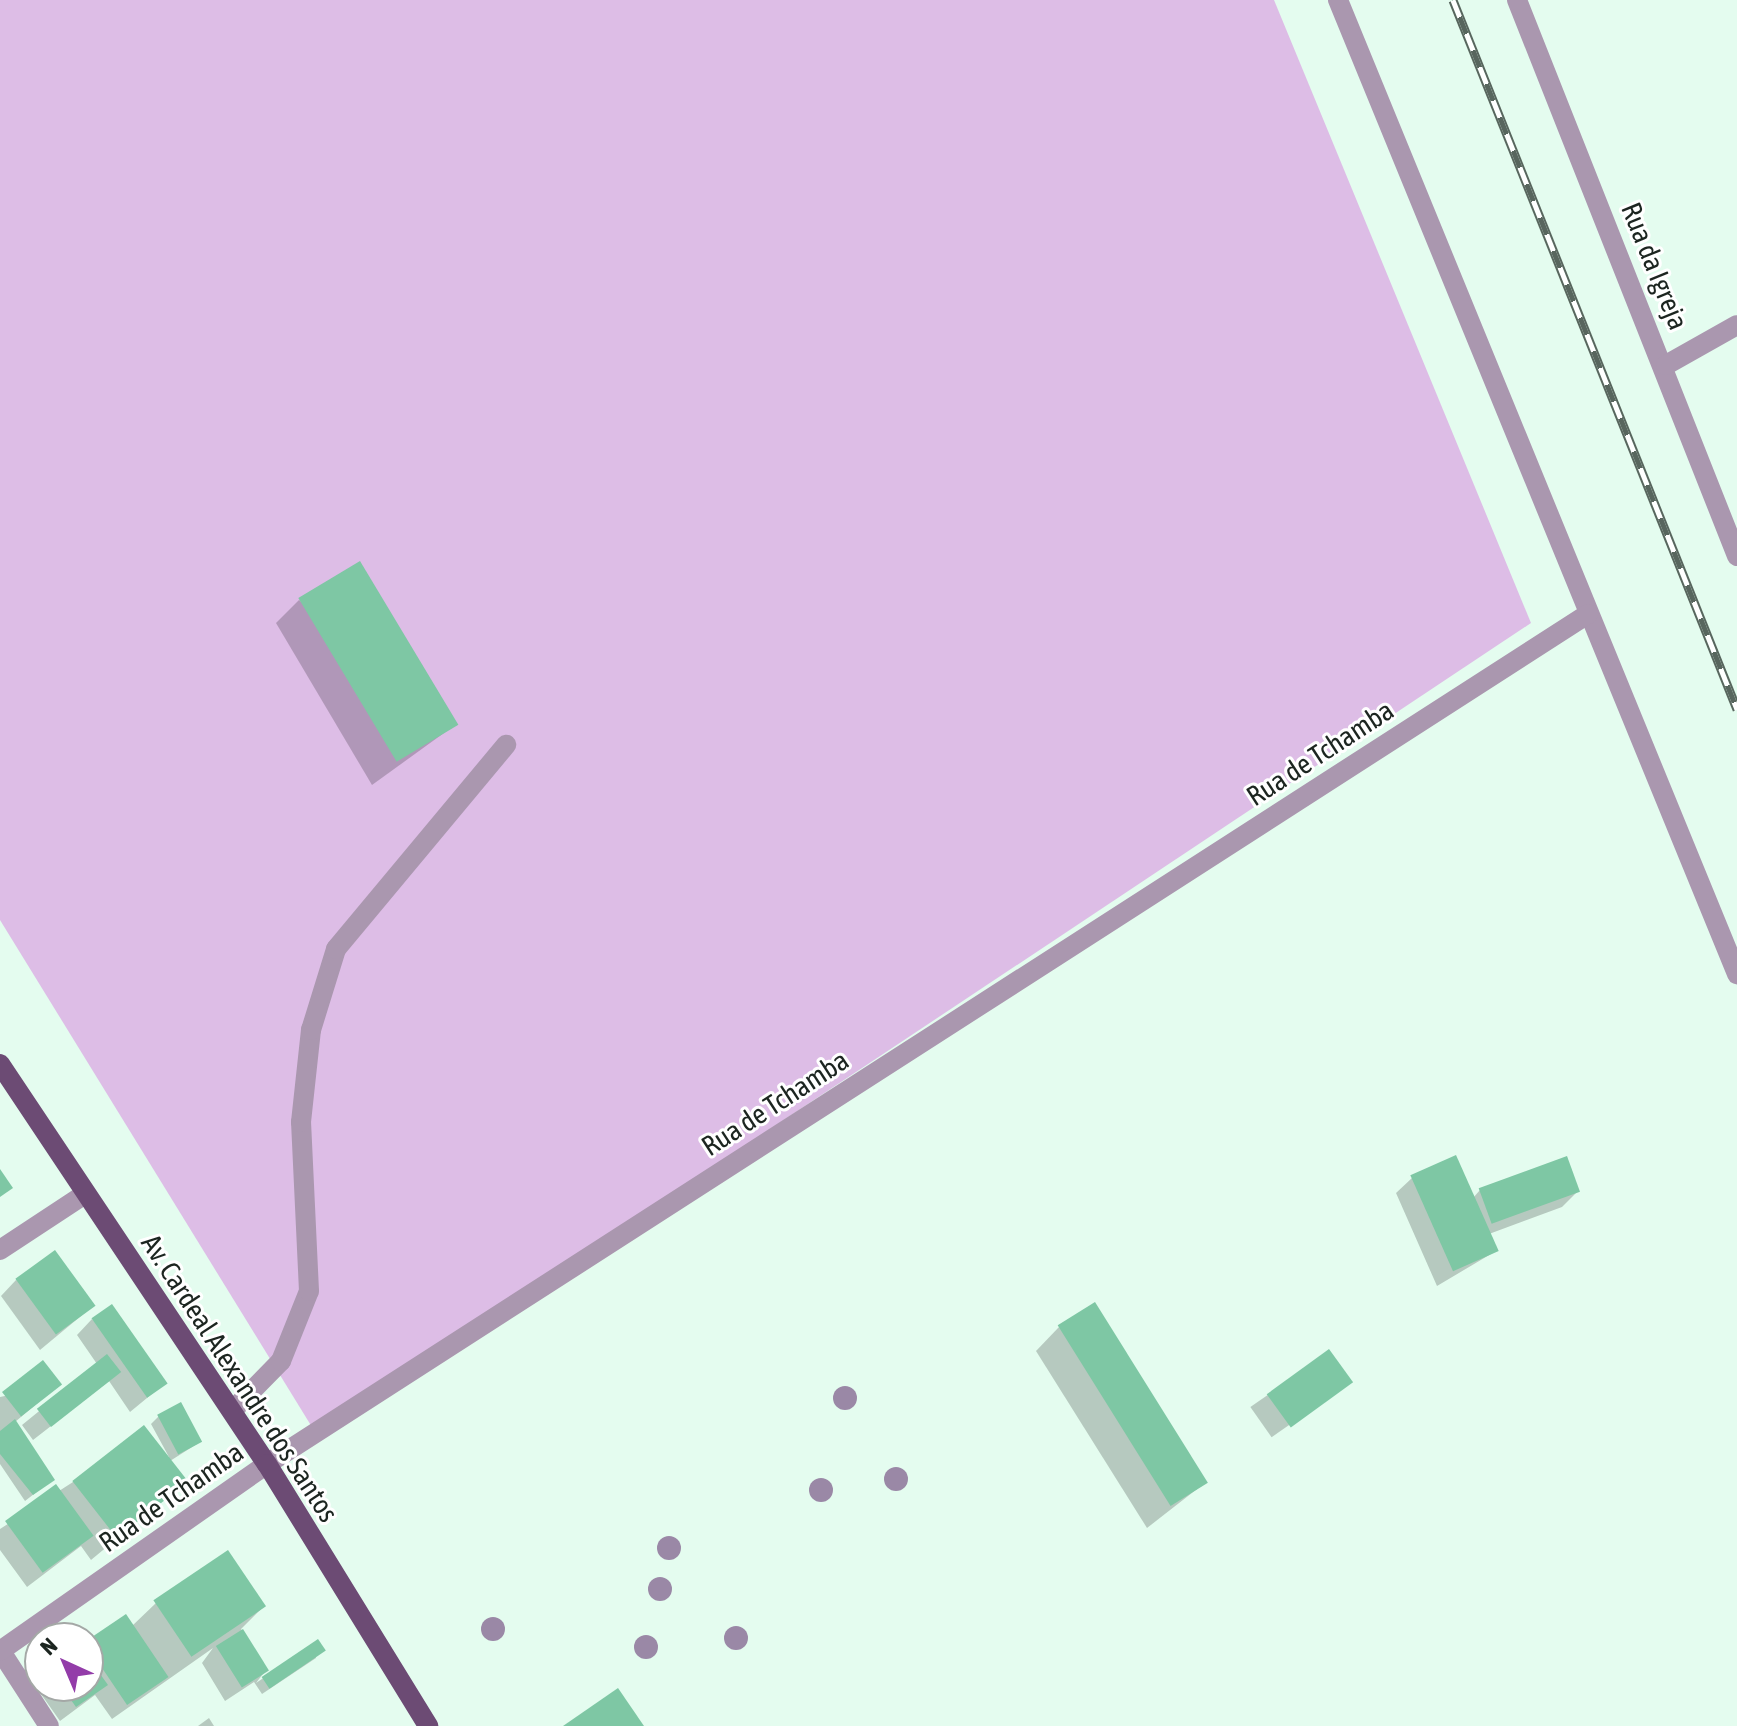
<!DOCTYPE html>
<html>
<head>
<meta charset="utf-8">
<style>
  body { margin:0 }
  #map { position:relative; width:1737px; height:1726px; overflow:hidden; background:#e4fcef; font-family:"Asap Condensed",sans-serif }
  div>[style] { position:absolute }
  .green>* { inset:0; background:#ddbde6 }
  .shadow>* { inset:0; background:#0003; transform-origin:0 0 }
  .building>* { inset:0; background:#7ec7a4; transform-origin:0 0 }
  .minor>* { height:20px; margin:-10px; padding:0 10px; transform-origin:10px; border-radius:10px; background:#aa97af }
  .major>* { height:20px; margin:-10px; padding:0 10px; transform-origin:10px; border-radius:10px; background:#6c4b74 }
  .rail>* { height:9px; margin-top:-4.5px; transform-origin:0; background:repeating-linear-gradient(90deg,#fff 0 18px,#58665e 0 36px); box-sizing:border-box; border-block:2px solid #58665e }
  .trees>* { width:24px; height:24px; margin:-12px; border-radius:50%; background:#9a88a6 }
  span { translate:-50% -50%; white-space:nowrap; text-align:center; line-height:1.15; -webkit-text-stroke:6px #fff; paint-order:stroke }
  .street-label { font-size:28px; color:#1c2520 }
  .north { position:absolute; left:24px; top:1622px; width:80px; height:80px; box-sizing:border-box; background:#fff; border:2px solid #a4a8a6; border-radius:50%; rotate:316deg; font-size:22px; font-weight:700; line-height:32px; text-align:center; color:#1c2520 }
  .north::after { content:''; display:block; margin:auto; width:28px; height:36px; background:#933ca9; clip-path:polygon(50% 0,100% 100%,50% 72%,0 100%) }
</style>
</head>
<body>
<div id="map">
  <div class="green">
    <div style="clip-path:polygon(0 0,1274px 0,1531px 623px,315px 1432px,0 920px)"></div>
  </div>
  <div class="shadow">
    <div style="clip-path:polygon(299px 600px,455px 725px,372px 785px,276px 623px)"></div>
    <div style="clip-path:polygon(1412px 1178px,1473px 1198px,1480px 1190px,1578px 1191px,1562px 1207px,1489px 1234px,1496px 1251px,1437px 1286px,1396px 1193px)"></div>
    <div style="clip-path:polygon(16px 1280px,93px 1306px,40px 1350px,1px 1296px)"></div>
    <div style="clip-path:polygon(92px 1319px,164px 1384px,130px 1412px,109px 1381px,33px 1440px,22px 1425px,97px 1364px,77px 1335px)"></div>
    <div style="clip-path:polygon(1059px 1327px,1206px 1482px,1147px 1528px,1036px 1351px)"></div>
    <div style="left:1329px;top:1352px;width:37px;height:96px;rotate:55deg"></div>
    <div style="clip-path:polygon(60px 1384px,15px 1422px,52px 1480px,25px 1501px,0 1464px,0 1397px)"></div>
    <div style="clip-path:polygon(159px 1416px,200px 1442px,170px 1461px,185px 1482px,91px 1560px,81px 1546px,27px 1587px,0 1550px,0 1529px,73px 1482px,169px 1457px,151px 1424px)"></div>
    <div style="clip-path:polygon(156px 1603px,264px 1606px,241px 1629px,266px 1670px,256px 1683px,317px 1642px,316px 1658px,262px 1694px,254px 1682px,225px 1701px,202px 1663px,213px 1648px,112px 1719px,95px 1695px,60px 1721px,24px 1670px,40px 1654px,40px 1686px,88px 1686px,88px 1642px,125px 1617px,132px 1626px)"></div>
    <div style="clip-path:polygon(209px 1718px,214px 1726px,198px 1726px)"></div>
  </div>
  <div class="building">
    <div style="left:360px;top:561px;width:191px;height:72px;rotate:59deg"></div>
    <div style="left:1456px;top:1155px;width:105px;height:50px;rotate:66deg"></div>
    <div style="left:1567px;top:1156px;width:38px;height:94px;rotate:70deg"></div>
    <div style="clip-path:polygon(0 1169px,13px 1188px,0 1197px)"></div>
    <div style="left:55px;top:1250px;width:69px;height:49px;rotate:54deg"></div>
    <div style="left:1095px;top:1302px;width:213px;height:44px;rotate:58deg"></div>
    <div style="left:112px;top:1304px;width:97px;height:25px;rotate:55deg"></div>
    <div style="left:1329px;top:1349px;width:41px;height:77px;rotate:54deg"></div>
    <div style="left:107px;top:1354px;width:23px;height:89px;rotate:52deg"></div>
    <div style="left:43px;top:1360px;width:31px;height:52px;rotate:52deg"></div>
    <div style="left:181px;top:1402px;width:45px;height:27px;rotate:62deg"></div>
    <div style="clip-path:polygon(15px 1419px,55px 1480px,33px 1495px,0 1454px,0 1431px)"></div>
    <div style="left:144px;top:1425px;width:72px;height:91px;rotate:52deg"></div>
    <div style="left:56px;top:1484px;width:64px;height:63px;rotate:54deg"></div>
    <div style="left:228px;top:1550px;width:68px;height:90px;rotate:56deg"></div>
    <div style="left:126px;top:1614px;width:76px;height:50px;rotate:56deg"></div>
    <div style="left:243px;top:1629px;width:49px;height:32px;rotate:58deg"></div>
    <div style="left:318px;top:1639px;width:14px;height:68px;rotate:56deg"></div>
    <div style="clip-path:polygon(88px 1657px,108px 1685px,76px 1707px,61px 1686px,88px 1686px)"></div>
    <div style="clip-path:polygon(618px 1688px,644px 1726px,563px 1726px)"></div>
  </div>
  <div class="minor">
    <div style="left:1338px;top:0;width:1053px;rotate:67.72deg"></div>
    <div style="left:1517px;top:0;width:598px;rotate:68.41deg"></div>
    <div style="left:1666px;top:365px;width:81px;rotate:-29.4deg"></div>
    <div style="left:0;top:1250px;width:102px;rotate:-33.4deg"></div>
    <div style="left:232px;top:1411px;width:70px;rotate:-45.6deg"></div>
    <div style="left:281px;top:1361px;width:75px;rotate:-68.2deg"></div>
    <div style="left:309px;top:1291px;width:169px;rotate:-92.7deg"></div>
    <div style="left:301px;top:1122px;width:93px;rotate:-83.8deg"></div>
    <div style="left:311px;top:1030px;width:85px;rotate:-72.8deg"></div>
    <div style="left:336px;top:949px;width:266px;rotate:-50.2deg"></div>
    <div style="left:0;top:1650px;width:90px;rotate:57.2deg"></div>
    <div style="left:0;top:1651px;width:326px;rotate:-35deg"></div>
    <div style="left:267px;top:1464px;width:1571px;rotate:-32.76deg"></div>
  </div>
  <div class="major">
    <div style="left:0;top:1064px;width:481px;rotate:56.3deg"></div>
    <div style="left:267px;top:1464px;width:308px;rotate:58.4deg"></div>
  </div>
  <div class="rail">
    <div style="left:1453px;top:0;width:764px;rotate:68.17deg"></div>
  </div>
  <div class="trees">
    <div style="left:845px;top:1398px"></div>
    <div style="left:896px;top:1479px"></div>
    <div style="left:821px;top:1490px"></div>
    <div style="left:669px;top:1548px"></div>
    <div style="left:660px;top:1589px"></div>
    <div style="left:493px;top:1629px"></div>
    <div style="left:736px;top:1638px"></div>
    <div style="left:646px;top:1647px"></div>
  </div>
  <div class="street-label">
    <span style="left:1655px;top:266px;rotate:68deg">Rua da Igreja</span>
    <span style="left:1320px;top:753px;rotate:-33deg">Rua de Tchamba</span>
    <span style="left:775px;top:1103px;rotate:-33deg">Rua de Tchamba</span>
    <span style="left:240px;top:1378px;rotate:57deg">Av. Cardeal Alexandre dos Santos</span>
    <span style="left:171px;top:1497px;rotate:-35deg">Rua de Tchamba</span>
  </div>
  <div class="north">N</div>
</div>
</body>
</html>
